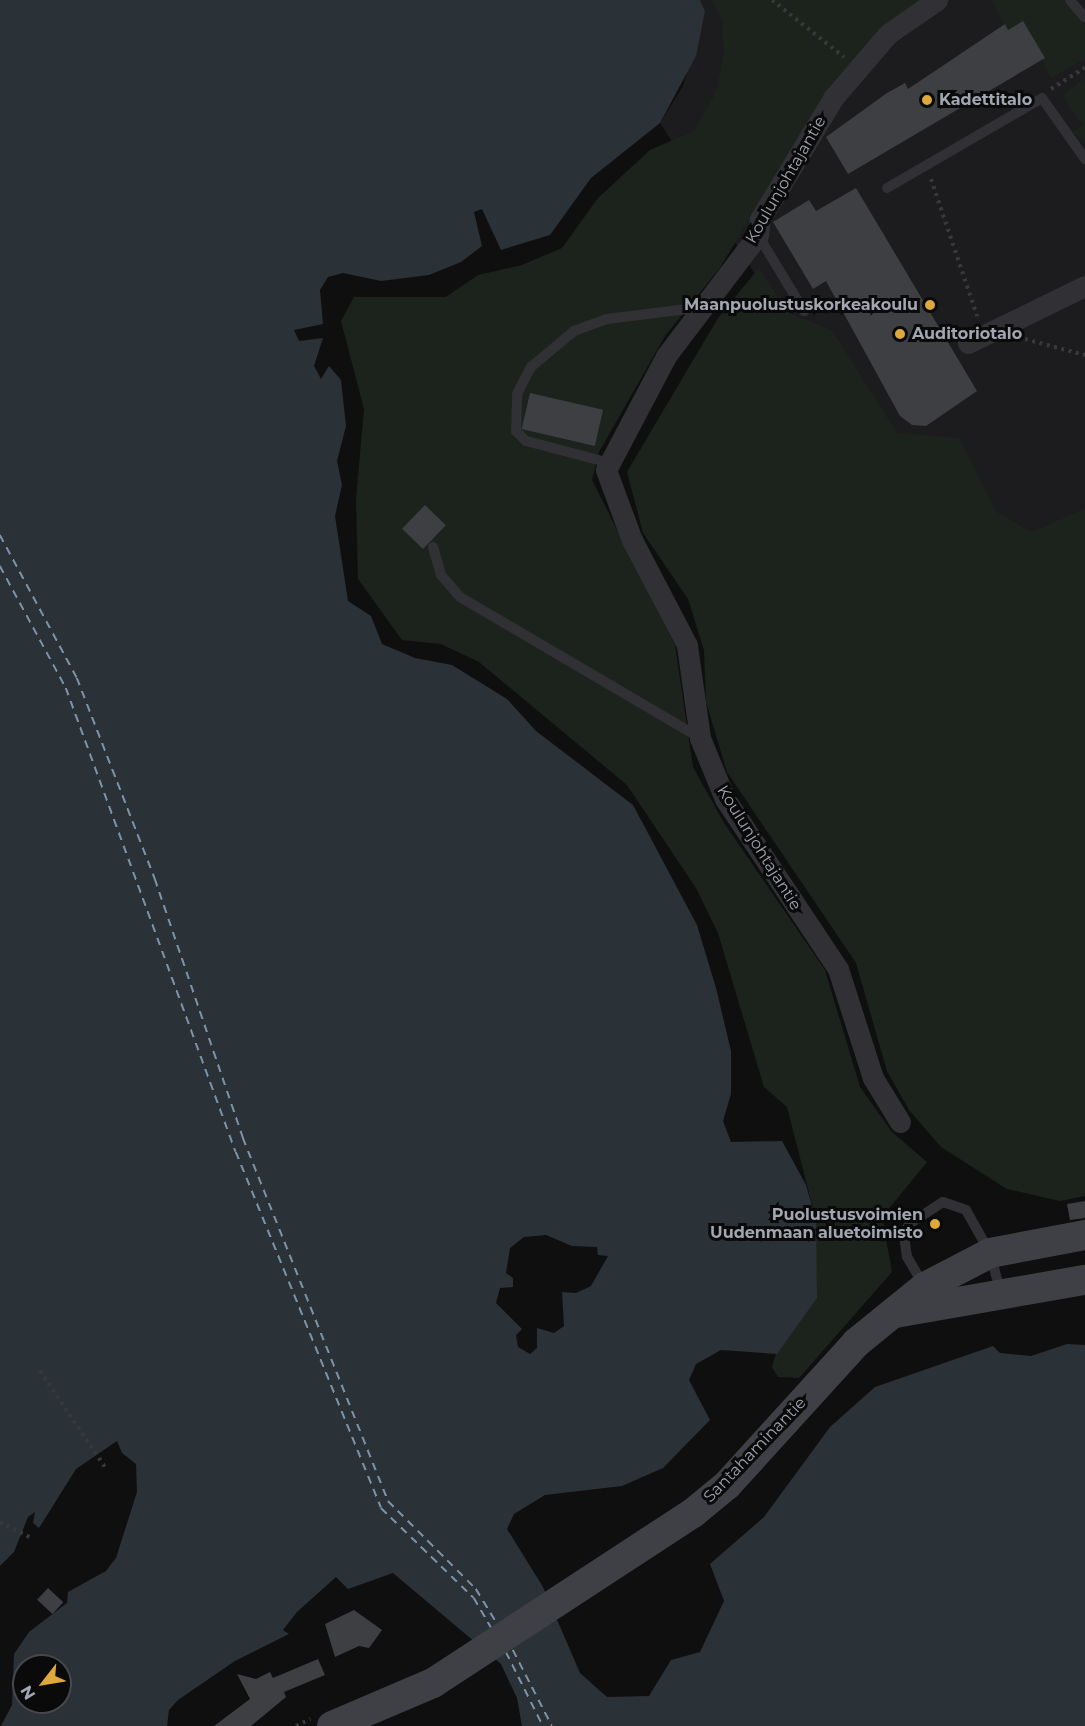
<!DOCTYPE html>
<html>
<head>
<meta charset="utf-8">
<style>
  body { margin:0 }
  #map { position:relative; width:1085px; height:1726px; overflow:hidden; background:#0f0f10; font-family:Montserrat,sans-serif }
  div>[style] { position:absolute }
  .built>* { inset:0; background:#1c1b1d }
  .green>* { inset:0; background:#1c231d }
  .water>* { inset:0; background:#2a3137 }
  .ferry>* { height:1.5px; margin-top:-0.75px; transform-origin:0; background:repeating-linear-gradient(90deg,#7c93a8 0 8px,transparent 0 14px) }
  .building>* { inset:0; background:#3e3f43; transform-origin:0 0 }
  .path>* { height:4px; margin-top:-2px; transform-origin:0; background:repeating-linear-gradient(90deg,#37383c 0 3px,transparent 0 7.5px) }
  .service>* { height:10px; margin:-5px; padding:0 5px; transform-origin:5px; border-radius:5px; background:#313135 }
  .minor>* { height:21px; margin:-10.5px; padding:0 10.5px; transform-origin:10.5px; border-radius:10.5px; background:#313135 }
  .secondary>* { height:30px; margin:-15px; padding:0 15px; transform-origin:15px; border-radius:15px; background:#3f4045 }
  .dots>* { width:16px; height:16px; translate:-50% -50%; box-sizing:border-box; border:3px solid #0a0a0b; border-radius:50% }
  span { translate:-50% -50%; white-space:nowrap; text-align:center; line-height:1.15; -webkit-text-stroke:6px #0a0a0b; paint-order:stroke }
  .poi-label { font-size:16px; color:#a2a6b0; font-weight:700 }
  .left { translate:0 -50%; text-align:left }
  .right { translate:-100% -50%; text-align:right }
  .street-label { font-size:16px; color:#a2a6b0 }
  .north { position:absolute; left:12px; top:1654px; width:60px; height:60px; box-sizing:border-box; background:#0a0a0b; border:2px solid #47484d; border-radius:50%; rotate:239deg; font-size:16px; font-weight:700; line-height:24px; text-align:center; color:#a2a6b0 }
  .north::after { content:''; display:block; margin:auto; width:21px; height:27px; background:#dda93b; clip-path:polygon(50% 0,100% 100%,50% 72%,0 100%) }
</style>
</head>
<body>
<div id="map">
  <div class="built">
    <div style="clip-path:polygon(700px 0,1085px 0,1085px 599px,888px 486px,660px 123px,683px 86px,705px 11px)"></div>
  </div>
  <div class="green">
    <div style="clip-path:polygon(712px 0,923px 0,884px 27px,834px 82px,719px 269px,665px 336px,599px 452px,592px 480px,675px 645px,693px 767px,724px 823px,825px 970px,860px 1087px,892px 1132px,927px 1162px,882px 1217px,892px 1272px,799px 1378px,778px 1377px,772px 1367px,816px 1220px,787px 1107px,764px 1087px,718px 933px,696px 888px,627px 785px,479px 662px,441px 644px,402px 640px,358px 579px,356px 499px,364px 409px,341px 321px,354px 297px,446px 297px,478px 275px,522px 265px,562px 248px,598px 198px,650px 150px,694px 131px,715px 94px,724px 54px,722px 21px)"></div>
    <div style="clip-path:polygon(991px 0,1064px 0,1085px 25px,1085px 59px,1051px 78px,1022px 21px,1008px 30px)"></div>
    <div style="clip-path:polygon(1085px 78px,1085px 142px,1073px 132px,1082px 125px,1062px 96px)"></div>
    <div style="clip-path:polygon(759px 268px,788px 313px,832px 330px,897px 433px,960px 438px,997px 512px,1031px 532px,1085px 509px,1085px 1196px,1060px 1201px,1007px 1189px,941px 1147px,909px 1110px,887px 1071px,856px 963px,727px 772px,706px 702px,704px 650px,688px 599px,643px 533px,627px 472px,718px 318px)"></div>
  </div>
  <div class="water">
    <div style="clip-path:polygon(evenodd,0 0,700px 0,705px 11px,696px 56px,660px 123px,591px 178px,550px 235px,501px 250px,482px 209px,474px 212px,482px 246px,461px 262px,429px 275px,381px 281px,343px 273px,328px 277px,320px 290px,323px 324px,294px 330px,299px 341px,323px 338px,314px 366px,321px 379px,329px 366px,341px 380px,346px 426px,337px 461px,342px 485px,335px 516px,348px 601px,371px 616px,382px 644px,415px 658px,452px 665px,507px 699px,536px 731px,633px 805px,697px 925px,716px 988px,731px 1051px,731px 1094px,723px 1121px,731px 1142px,782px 1141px,806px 1185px,816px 1220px,817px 1298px,777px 1354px,721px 1350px,696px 1364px,689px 1380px,710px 1420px,663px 1468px,622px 1486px,545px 1495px,514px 1514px,507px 1529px,543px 1587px,580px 1673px,607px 1697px,649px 1696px,671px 1660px,700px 1652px,724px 1601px,710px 1564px,764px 1517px,830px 1427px,875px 1387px,993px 1346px,1000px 1353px,1031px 1356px,1067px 1344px,1085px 1345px,1085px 1726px,522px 1726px,517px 1698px,501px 1664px,393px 1573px,348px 1589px,336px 1577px,297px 1612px,283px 1630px,289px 1634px,235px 1661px,178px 1700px,169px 1710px,167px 1726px,1px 1726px,12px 1705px,14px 1654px,29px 1632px,67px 1603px,68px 1592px,106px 1571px,116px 1558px,137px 1492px,136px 1464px,122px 1453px,117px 1441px,76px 1469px,39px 1528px,33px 1523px,35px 1512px,28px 1517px,14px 1552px,0 1566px,0 0,546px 1235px,572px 1246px,597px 1247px,598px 1255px,608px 1256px,591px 1286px,576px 1293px,562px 1292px,564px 1326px,554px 1333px,537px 1328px,537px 1348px,530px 1354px,518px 1347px,516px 1335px,522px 1329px,496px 1303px,500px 1288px,513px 1287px,513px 1278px,506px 1273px,510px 1248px,524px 1237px,546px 1235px,0 0,24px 1666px,60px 1666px,60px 1702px,24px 1702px,24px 1666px)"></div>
  </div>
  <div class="ferry">
    <div style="left:0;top:535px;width:162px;rotate:61.7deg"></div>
    <div style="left:77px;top:678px;width:216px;rotate:68.8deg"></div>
    <div style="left:155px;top:879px;width:274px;rotate:71.2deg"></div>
    <div style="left:243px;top:1138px;width:391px;rotate:68.2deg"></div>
    <div style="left:388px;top:1501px;width:124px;rotate:45deg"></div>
    <div style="left:476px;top:1589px;width:42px;rotate:58.6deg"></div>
    <div style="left:0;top:566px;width:139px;rotate:61.6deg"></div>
    <div style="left:66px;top:688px;width:494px;rotate:69.9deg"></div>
    <div style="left:236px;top:1152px;width:384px;rotate:67.8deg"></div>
    <div style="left:381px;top:1508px;width:129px;rotate:44.1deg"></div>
    <div style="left:474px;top:1598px;width:34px;rotate:60deg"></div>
    <div style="left:513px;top:1650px;width:85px;rotate:62.8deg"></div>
    <div style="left:506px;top:1652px;width:83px;rotate:63.4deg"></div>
  </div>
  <div class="building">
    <div style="clip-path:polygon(1023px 21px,1045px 58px,848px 174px,826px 137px,887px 93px,905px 83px,908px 89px,1005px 24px,1008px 30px)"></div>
    <div style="clip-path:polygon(856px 188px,977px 391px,926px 426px,912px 425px,900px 416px,826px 281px,813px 289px,773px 222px,809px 200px,816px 211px)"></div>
    <div style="left:530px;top:393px;width:75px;height:37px;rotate:13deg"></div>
    <div style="left:425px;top:505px;width:29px;height:33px;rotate:44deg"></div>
    <div style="clip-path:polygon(1085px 1201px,1085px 1218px,1070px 1220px,1067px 1204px)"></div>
    <div style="left:48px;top:1588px;width:21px;height:16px;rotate:43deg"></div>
    <div style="clip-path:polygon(354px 1610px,382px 1630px,369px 1648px,359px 1646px,335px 1657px,325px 1624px)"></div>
    <div style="clip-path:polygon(318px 1659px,325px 1675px,284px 1692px,286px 1697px,251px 1726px,214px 1726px,250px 1699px,237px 1674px,256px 1679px,270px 1672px,273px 1678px)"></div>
  </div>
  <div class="path">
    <div style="left:772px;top:0;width:92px;rotate:38.4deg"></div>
    <div style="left:1051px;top:89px;width:40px;rotate:-32deg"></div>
    <div style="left:931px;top:179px;width:145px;rotate:71.4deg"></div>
    <div style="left:1025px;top:339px;width:62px;rotate:14.9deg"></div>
    <div style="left:40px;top:1371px;width:116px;rotate:55.9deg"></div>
    <div style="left:0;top:1522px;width:33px;rotate:27deg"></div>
    <div style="left:296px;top:1726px;width:16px;rotate:-27deg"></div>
  </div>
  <div class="service">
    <div style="left:1070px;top:0;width:23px;rotate:50deg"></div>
    <div style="left:887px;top:188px;width:179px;rotate:-30.1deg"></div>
    <div style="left:1042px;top:98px;width:75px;rotate:54.8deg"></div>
    <div style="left:758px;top:235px;width:89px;rotate:58.8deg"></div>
    <div style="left:610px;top:463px;width:87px;rotate:-165.3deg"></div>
    <div style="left:526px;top:441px;width:14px;rotate:-135deg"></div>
    <div style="left:516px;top:431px;width:37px;rotate:-88deg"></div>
    <div style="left:517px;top:394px;width:30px;rotate:-63deg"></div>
    <div style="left:531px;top:367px;width:56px;rotate:-39.9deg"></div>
    <div style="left:574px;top:331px;width:35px;rotate:-20deg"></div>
    <div style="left:607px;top:319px;width:97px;rotate:-7.1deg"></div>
    <div style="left:433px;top:547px;width:29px;rotate:74deg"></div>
    <div style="left:441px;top:575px;width:29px;rotate:49deg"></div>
    <div style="left:460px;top:597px;width:278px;rotate:30.4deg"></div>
    <div style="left:924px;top:1286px;width:34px;rotate:-120deg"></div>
    <div style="left:907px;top:1257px;width:22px;rotate:-98deg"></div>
    <div style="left:904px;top:1235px;width:12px;rotate:-66deg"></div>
    <div style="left:909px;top:1224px;width:40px;rotate:-32.9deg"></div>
    <div style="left:943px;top:1202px;width:24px;rotate:19deg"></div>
    <div style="left:966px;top:1210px;width:49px;rotate:60.8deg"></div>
    <div style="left:990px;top:1253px;width:42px;rotate:75deg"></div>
  </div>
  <div class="minor">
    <div style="left:968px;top:343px;width:130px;rotate:-26deg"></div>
    <div style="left:900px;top:1122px;width:52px;rotate:-121.5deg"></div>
    <div style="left:873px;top:1078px;width:114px;rotate:-107.8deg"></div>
    <div style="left:838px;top:969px;width:204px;rotate:-123.6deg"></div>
    <div style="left:725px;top:799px;width:66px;rotate:-112.3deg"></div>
    <div style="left:700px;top:738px;width:94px;rotate:-98deg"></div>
    <div style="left:687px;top:645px;width:119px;rotate:-117.6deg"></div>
    <div style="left:632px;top:540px;width:75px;rotate:-110.4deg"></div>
    <div style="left:606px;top:470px;width:129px;rotate:-62.2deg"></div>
    <div style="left:666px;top:356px;width:152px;rotate:-52.8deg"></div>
    <div style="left:758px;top:235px;width:16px;rotate:-83deg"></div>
    <div style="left:760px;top:219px;width:143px;rotate:-58.8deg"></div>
    <div style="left:834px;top:97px;width:83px;rotate:-49.4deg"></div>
    <div style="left:888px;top:34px;width:60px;rotate:-34.8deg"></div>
  </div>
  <div class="secondary">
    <div style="left:895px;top:1313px;width:193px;rotate:-9.9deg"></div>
    <div style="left:332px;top:1726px;width:110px;rotate:-23.1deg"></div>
    <div style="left:433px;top:1683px;width:311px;rotate:-33.2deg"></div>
    <div style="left:693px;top:1513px;width:44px;rotate:-39.5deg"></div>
    <div style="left:727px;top:1485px;width:192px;rotate:-47.7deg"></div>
    <div style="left:856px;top:1343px;width:89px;rotate:-39.1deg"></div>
    <div style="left:925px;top:1287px;width:73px;rotate:-27.6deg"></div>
    <div style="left:990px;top:1253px;width:97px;rotate:-10.7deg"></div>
  </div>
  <div class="dots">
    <div style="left:927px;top:100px;background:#dda93b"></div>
    <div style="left:930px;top:305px;background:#dda93b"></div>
    <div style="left:900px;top:334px;background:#dda93b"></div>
    <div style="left:935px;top:1224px;background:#dda93b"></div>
  </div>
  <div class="poi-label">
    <span class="left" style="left:939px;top:100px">Kadettitalo</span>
    <span class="right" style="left:918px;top:305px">Maanpuolustuskorkeakoulu</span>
    <span class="left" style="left:912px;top:334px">Auditoriotalo</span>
    <span class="right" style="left:923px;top:1224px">Puolustusvoimien<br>Uudenmaan aluetoimisto</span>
  </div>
  <div class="street-label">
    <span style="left:786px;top:180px;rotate:-60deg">Koulunjohtajantie</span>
    <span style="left:759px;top:848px;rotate:58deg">Koulunjohtajantie</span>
    <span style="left:755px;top:1450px;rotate:-46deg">Santahaminantie</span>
  </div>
  <div class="north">N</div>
</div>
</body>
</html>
